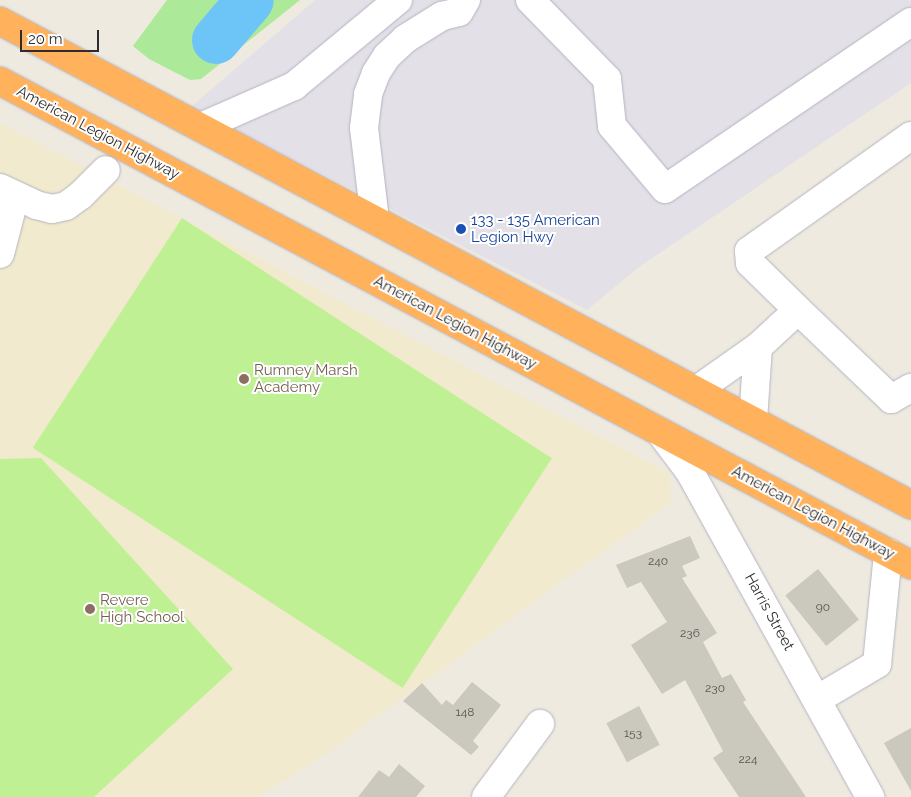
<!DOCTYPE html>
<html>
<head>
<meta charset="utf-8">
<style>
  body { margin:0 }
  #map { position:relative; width:911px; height:797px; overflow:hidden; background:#efeadf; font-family:Raleway,sans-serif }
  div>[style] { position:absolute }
  .industrial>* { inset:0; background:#e3e0e8 }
  .education>* { inset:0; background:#f1eace }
  .green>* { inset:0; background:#ace999 }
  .pitch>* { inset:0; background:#c0f094; transform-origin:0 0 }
  .river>* { height:48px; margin:-24px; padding:0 24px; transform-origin:24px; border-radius:24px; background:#6dc5f7 }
  .building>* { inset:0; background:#cbc8be; transform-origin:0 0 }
  .roads { filter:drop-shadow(0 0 1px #b3b4c1) drop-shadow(0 0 1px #b3b4c1) }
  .minor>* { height:28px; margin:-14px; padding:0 14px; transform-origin:14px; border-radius:14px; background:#fff }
  .highway>* { height:28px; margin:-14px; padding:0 14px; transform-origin:14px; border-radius:14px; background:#ffb25b }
  .dots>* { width:14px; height:14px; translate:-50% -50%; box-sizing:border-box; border:2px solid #fff; border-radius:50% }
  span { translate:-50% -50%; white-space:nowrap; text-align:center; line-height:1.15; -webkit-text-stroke:4px #fff; paint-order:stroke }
  .number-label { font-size:12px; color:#545451 }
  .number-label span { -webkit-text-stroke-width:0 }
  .street-label { font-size:15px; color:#2d2d2d }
  .transit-label { font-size:15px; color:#164399 }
  .left { translate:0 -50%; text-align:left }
  .education-label { font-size:15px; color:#785e54 }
  .scale { position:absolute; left:20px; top:30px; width:79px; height:22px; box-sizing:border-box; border:2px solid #2d2d2d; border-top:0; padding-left:6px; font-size:15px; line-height:18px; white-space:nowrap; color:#2d2d2d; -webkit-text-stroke:4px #fff; paint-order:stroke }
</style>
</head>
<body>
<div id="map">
  <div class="industrial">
    <div style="clip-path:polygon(315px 0,911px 0,911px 83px,639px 267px,587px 310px,191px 107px)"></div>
  </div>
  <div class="education">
    <div style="clip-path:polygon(0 123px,669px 473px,671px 502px,319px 759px,257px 797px,0 797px)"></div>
  </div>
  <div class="green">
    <div style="clip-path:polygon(167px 0,300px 0,201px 79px,190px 80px,149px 59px,133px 46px)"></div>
  </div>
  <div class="pitch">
    <div style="left:182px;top:218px;width:441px;height:274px;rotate:33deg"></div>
    <div style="clip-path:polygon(41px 458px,233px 669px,94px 797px,0 797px,0 459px)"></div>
  </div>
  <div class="river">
    <div style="left:216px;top:40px;width:52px;rotate:-49.6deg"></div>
  </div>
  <div class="building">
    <div style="clip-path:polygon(690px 536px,700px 558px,682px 566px,687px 576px,682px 578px,717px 633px,703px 642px,722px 678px,731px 674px,746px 700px,743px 702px,806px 797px,739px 797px,713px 758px,723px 751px,685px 680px,662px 694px,631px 645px,667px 622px,641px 582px,627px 588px,616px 565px)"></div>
    <div style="left:818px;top:569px;width:65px;height:42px;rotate:51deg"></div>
    <div style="clip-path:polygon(472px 682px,501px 705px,473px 741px,479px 747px,471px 755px,403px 701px,422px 683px,442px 705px,446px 700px,453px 705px)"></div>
    <div style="left:639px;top:706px;width:44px;height:37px;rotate:62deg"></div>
    <div style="clip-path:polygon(911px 728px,911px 791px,884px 743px)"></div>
    <div style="clip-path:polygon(399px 764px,425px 786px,416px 797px,358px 797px,379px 770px,389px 777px)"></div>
  </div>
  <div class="roads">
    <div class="minor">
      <div style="left:530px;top:0;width:110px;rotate:45.7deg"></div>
      <div style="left:607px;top:79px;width:47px;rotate:83.9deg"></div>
      <div style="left:612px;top:126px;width:82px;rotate:49.9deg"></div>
      <div style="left:665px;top:189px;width:297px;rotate:-34.2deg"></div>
      <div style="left:201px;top:127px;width:102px;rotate:-23.8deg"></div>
      <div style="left:294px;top:86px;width:135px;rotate:-39.6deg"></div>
      <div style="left:0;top:188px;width:40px;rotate:25deg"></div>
      <div style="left:36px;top:205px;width:16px;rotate:14deg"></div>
      <div style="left:52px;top:209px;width:14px;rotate:-12deg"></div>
      <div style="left:66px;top:206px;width:19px;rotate:-36deg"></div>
      <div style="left:81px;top:195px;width:35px;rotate:-45deg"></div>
      <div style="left:375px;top:220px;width:93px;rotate:-96.8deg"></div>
      <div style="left:364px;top:128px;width:34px;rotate:-83deg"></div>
      <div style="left:368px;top:94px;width:22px;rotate:-69deg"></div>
      <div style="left:376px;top:73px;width:20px;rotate:-57deg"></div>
      <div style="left:387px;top:56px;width:25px;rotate:-43deg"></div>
      <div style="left:405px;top:39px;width:44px;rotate:-31.9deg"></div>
      <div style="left:442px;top:16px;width:17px;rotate:-13deg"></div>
      <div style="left:459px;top:12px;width:14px;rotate:-60deg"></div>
      <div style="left:0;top:254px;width:60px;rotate:-75.5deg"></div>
      <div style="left:798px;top:310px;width:67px;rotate:-135.6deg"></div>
      <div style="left:750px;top:263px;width:12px;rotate:-95deg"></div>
      <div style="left:749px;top:251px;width:199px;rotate:-35.4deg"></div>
      <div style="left:697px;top:390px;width:75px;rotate:-35.2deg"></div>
      <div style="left:758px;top:347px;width:54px;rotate:-42.8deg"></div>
      <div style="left:798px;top:310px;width:129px;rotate:43.7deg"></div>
      <div style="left:891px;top:399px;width:23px;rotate:-29deg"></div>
      <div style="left:753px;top:420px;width:73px;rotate:-86.1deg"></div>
      <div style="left:660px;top:432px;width:50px;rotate:53.1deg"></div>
      <div style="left:690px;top:472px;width:372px;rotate:61deg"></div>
      <div style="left:818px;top:699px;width:69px;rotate:-30.7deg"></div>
      <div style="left:877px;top:664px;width:112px;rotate:-84.3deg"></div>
      <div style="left:486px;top:797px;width:91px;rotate:-53.5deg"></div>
    </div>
    <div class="highway">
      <div style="left:0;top:21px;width:1032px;rotate:27.98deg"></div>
      <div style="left:0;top:81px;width:1032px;rotate:27.98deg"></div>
    </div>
  </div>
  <div class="dots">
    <div style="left:461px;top:229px;background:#1a4fb4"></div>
    <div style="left:244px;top:379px;background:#8d6e63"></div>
    <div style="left:90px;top:609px;background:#8d6e63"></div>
  </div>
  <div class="number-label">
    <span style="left:658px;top:562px">240</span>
    <span style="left:823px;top:608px">90</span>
    <span style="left:690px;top:634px">236</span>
    <span style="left:715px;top:689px">230</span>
    <span style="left:465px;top:713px">148</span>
    <span style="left:633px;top:734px">153</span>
    <span style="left:748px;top:760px">224</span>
  </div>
  <div class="street-label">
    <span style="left:98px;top:133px;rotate:28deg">American Legion Highway</span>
    <span style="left:455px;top:323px;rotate:28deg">American Legion Highway</span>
    <span style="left:813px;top:513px;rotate:28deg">American Legion Highway</span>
    <span style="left:769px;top:612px;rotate:61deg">Harris Street</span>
  </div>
  <div class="transit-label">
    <span class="left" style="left:471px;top:229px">133 - 135 American<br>Legion Hwy</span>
  </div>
  <div class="education-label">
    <span class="left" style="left:254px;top:379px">Rumney Marsh<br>Academy</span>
    <span class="left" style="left:100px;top:609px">Revere<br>High School</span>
  </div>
  <div class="scale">20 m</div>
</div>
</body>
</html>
